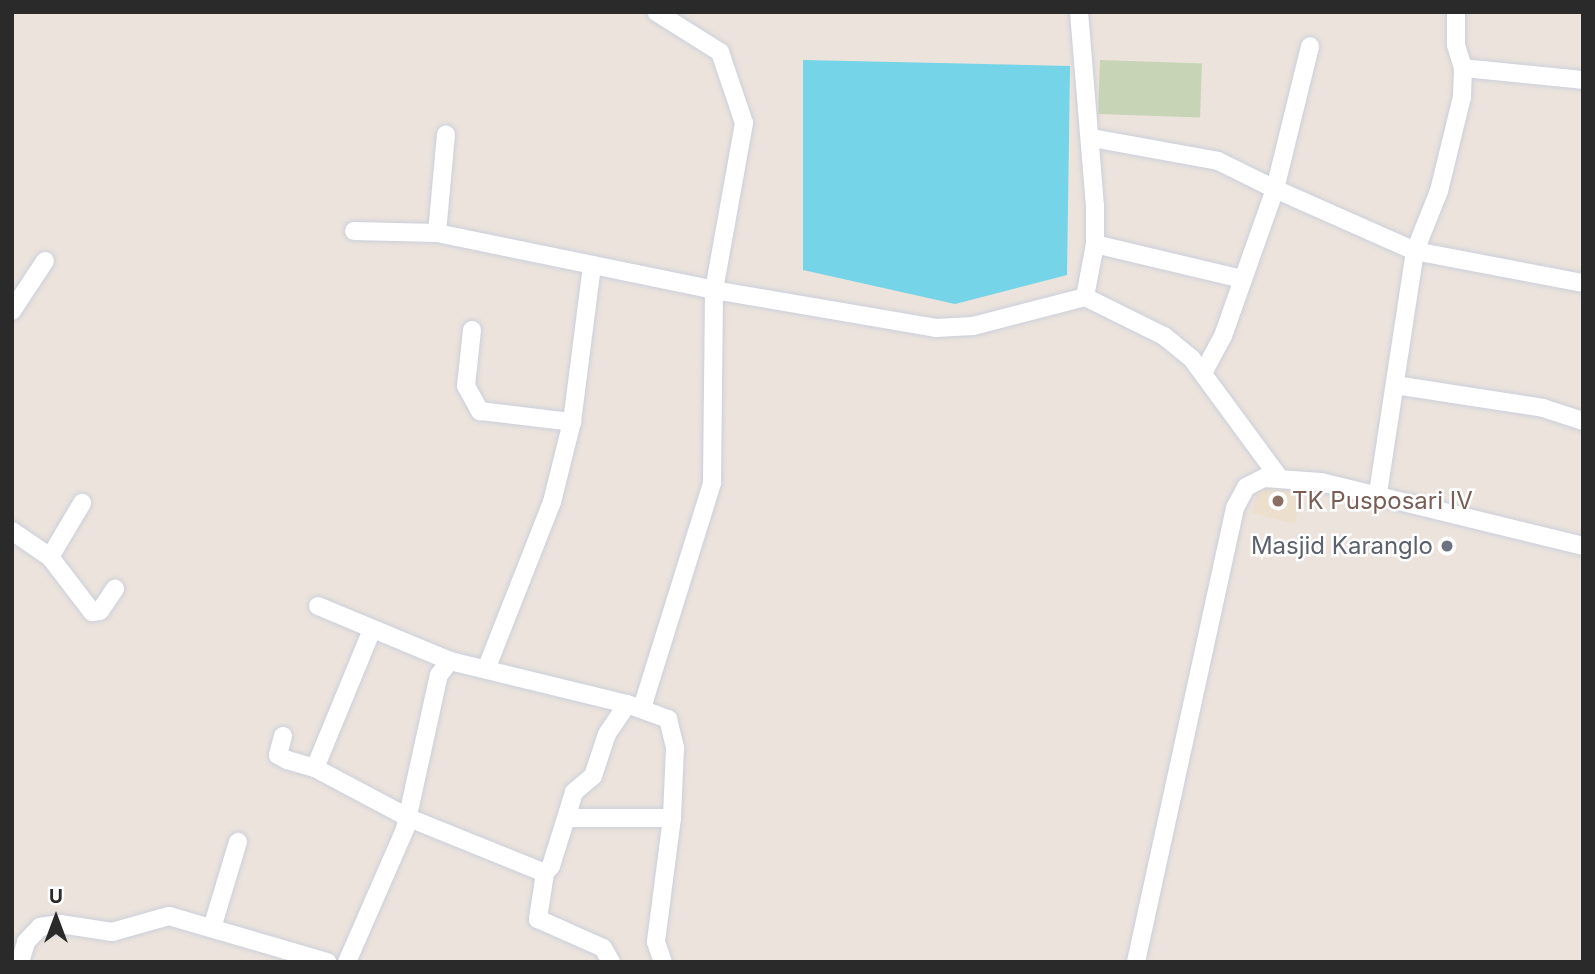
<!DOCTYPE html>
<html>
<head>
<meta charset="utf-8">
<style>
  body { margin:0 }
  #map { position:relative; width:1595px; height:974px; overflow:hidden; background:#ebe3dc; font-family:Inter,sans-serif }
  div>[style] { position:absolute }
  .education>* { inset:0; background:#ecdfcd }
  .cemetery>* { inset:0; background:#c7d4b5; transform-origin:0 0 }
  .water>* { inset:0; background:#75d4e7 }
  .roads { filter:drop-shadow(0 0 2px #cbcfdb) drop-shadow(0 0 2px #cbcfdb) }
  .minor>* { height:18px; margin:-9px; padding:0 9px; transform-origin:9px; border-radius:9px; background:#fff }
  .dots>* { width:19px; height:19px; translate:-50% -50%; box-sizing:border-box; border:4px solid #fff; border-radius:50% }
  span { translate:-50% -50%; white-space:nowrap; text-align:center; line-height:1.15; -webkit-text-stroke:5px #fff; paint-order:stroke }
  .education-label { font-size:24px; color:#785e54 }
  .left { translate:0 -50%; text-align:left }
  .worship-label { font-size:24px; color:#5b616d }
  .right { translate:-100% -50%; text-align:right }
  .frame { position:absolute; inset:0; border:14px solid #2a2a2a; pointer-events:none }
  .north { position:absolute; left:21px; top:883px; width:70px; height:70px; -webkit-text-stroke:5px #fff; paint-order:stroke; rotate:0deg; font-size:19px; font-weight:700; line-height:28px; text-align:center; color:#2a2a2a }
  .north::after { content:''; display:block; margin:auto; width:24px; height:32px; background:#2a2a2a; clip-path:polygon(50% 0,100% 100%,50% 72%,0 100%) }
</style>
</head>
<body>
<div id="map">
  <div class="education">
    <div style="clip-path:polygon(1259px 486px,1303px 490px,1295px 524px,1252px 513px)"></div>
  </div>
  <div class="cemetery">
    <div style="left:1100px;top:60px;width:102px;height:54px;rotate:2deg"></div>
  </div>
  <div class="water">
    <div style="clip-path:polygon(803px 60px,1070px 66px,1067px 275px,955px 304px,803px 270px)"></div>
  </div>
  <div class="roads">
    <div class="minor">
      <div style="left:1079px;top:12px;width:194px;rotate:85.3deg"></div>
      <div style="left:1095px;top:205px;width:39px;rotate:90deg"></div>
      <div style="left:1095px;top:244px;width:54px;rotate:100.7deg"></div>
      <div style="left:1463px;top:68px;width:121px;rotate:5.7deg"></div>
      <div style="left:1092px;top:138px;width:128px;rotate:10.3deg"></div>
      <div style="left:1218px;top:161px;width:64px;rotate:26.2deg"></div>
      <div style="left:1275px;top:189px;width:147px;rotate:-76.2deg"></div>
      <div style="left:354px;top:231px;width:83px;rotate:1.4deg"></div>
      <div style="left:437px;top:233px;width:283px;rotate:11.6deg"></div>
      <div style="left:714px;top:290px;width:225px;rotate:9.7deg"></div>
      <div style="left:936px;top:328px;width:37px;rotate:-3deg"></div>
      <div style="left:973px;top:326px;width:116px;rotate:-14.5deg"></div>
      <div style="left:1085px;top:297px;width:88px;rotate:26.3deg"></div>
      <div style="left:1164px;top:336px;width:36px;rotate:39deg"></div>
      <div style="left:1192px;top:359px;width:149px;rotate:53.7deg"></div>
      <div style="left:437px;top:233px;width:99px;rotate:-84.8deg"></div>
      <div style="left:1095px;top:244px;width:151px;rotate:13.4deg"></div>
      <div style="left:12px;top:311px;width:60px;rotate:-56.6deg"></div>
      <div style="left:472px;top:330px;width:56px;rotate:96.1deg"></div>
      <div style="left:466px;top:386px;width:29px;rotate:61deg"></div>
      <div style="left:480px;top:411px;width:93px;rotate:6.8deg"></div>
      <div style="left:1203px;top:373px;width:42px;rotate:-61.6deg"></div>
      <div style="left:1223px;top:336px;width:156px;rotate:-70.5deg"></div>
      <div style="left:1275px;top:189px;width:153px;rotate:23.9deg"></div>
      <div style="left:1415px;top:251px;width:65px;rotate:-68.2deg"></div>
      <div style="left:1439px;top:191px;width:97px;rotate:-76.3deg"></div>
      <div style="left:1462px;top:97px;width:29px;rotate:-88deg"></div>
      <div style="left:1463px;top:68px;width:24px;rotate:-107deg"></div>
      <div style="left:1456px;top:45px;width:33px;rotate:-90deg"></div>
      <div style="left:1395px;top:385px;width:150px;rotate:8.8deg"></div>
      <div style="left:1543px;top:408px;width:42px;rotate:18deg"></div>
      <div style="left:1378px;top:493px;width:245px;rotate:-81.3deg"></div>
      <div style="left:1415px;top:251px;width:171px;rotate:10.8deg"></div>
      <div style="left:12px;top:531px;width:46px;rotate:34.4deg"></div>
      <div style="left:50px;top:557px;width:69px;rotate:52.6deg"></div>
      <div style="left:92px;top:612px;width:8px;rotate:-7deg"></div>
      <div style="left:100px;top:611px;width:27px;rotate:-56deg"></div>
      <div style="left:50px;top:557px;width:63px;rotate:-59.3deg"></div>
      <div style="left:318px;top:606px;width:143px;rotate:22.6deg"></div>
      <div style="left:450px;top:661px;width:182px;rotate:13.7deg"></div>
      <div style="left:627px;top:704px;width:44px;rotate:20.1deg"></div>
      <div style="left:668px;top:719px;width:30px;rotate:76deg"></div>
      <div style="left:675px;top:748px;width:70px;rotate:92.5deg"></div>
      <div style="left:672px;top:818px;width:125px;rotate:97.4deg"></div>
      <div style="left:656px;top:942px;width:21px;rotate:71deg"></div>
      <div style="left:487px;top:667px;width:177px;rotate:-68.5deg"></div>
      <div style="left:552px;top:502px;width:82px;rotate:-76deg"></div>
      <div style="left:572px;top:422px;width:158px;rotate:-82.7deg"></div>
      <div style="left:642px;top:708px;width:236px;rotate:-72.7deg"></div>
      <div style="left:712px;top:483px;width:193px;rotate:-89.4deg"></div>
      <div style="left:714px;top:290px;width:170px;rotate:-79.8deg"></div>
      <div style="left:744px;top:123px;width:75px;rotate:-108.7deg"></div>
      <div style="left:720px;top:52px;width:75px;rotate:-148deg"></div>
      <div style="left:283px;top:736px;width:20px;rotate:105deg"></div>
      <div style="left:278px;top:755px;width:10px;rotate:29deg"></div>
      <div style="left:287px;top:760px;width:29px;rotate:16deg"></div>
      <div style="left:315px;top:768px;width:106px;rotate:28deg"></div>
      <div style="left:409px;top:818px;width:147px;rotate:22deg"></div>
      <div style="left:545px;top:873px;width:9px;rotate:-49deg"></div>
      <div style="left:551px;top:866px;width:77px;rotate:-72.7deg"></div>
      <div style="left:574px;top:792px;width:25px;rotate:-40deg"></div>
      <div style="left:593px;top:776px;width:44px;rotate:-71.6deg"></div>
      <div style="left:607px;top:734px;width:36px;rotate:-56deg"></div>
      <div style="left:315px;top:768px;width:149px;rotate:-67.6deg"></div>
      <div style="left:568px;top:818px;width:104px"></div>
      <div style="left:545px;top:873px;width:47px;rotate:98.7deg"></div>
      <div style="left:538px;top:919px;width:71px;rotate:24deg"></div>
      <div style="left:603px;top:948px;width:16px;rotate:60deg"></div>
      <div style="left:212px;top:928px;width:90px;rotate:-73.2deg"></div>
      <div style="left:20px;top:962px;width:21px;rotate:-73deg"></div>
      <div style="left:26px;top:942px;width:21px;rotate:-47deg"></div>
      <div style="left:40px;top:927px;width:20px;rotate:-9deg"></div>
      <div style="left:60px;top:924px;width:53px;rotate:8.7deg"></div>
      <div style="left:112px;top:932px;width:59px;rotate:-15.7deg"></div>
      <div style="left:169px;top:916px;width:165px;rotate:16.2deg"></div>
      <div style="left:347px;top:962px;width:145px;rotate:-66.4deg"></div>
      <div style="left:405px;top:829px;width:158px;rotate:-77.6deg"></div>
      <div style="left:439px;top:675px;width:18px;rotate:-52deg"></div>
      <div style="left:1136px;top:962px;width:465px;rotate:-77.7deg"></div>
      <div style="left:1235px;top:508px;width:24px;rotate:-62deg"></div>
      <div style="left:1246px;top:487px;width:20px;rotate:-27deg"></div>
      <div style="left:1264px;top:478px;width:57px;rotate:4deg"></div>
      <div style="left:1321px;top:482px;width:270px;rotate:13.7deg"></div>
    </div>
  </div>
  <div class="dots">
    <div style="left:1278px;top:501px;background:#8d6e63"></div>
    <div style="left:1447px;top:546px;background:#6b7280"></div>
  </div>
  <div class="education-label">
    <span class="left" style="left:1292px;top:501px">TK Pusposari IV</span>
  </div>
  <div class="worship-label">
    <span class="right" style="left:1433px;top:546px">Masjid Karanglo</span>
  </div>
  <div class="frame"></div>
  <div class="north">U</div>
</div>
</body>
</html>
